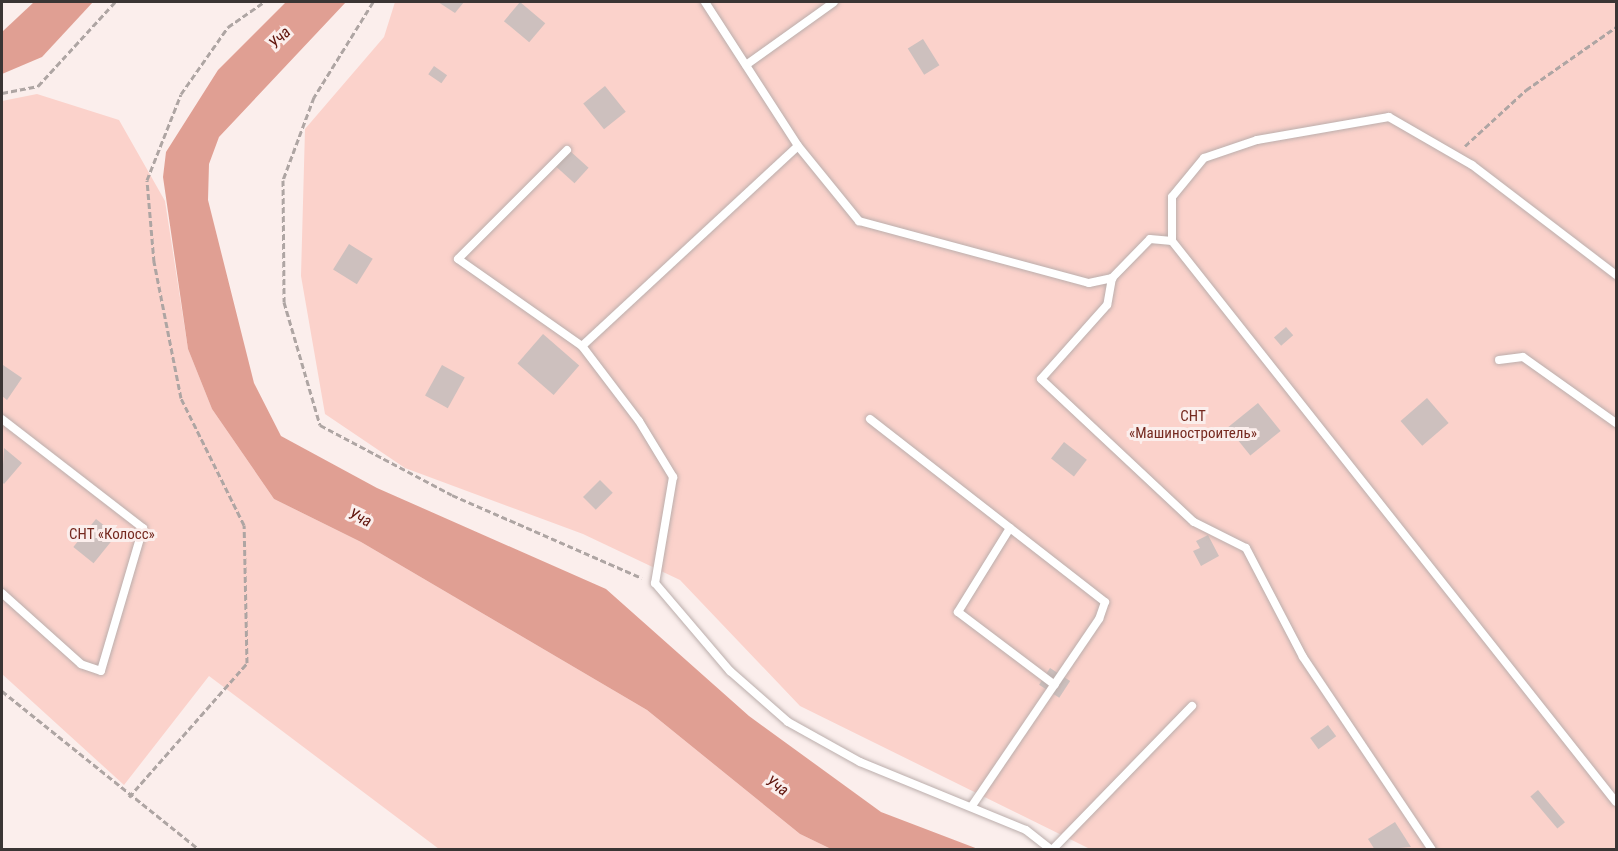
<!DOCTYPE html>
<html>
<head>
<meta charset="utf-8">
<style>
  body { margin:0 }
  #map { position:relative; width:1618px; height:851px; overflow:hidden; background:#fbeeec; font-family:"Roboto Condensed",sans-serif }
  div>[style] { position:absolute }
  .green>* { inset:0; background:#fbd2cb }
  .water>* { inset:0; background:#e09f93 }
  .building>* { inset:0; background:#cdc0be; transform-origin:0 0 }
  .path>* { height:3px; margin-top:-1.5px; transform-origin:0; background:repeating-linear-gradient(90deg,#aea5a3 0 6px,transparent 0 9px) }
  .roads { filter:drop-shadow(0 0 2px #bbaeac) drop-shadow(0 0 2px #bbaeac) }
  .lane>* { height:8px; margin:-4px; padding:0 4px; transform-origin:4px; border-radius:4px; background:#fff }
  span { translate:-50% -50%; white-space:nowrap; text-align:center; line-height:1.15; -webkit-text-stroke:6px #fbeeec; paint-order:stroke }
  .park-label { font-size:15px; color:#75291f }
  .water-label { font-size:16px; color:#60140c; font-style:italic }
  .frame { position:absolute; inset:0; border:3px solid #3a3534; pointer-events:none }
</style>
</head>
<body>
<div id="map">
  <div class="green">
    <div style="clip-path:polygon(395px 2px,1616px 2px,1616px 849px,1090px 849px,800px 706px,680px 580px,583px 534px,405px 468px,325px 414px,301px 276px,305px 129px,384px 37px)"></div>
    <div style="clip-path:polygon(37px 94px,119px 120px,165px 201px,188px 349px,212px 409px,274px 499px,361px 542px,647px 710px,800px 834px,831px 849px,439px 849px,209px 676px,124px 785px,2px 674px,2px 101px)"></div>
  </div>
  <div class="water">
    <div style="clip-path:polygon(34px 2px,93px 2px,42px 57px,2px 74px,2px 32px)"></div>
    <div style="clip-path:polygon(286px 2px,346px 2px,219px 137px,209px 164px,208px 200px,254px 383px,281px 436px,377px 488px,606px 589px,749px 716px,881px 812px,978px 849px,831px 849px,800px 834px,647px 710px,361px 542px,274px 499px,212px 409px,188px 349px,163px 177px,166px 152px,218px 70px)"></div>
  </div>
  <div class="building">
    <div style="clip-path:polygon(438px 2px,464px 2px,455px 13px)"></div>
    <div style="left:520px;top:2px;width:33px;height:25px;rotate:40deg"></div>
    <div style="left:923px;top:39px;width:31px;height:18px;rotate:58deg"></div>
    <div style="left:434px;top:66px;width:16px;height:10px;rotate:35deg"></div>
    <div style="left:605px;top:86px;width:33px;height:28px;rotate:51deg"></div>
    <div style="left:570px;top:151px;width:25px;height:21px;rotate:42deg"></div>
    <div style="left:349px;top:244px;width:28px;height:30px;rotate:32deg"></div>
    <div style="left:1286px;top:327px;width:11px;height:16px;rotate:49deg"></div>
    <div style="left:543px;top:334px;width:48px;height:39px;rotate:41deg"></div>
    <div style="clip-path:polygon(3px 365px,22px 378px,7px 400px,2px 396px)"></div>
    <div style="left:442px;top:365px;width:26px;height:35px;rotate:29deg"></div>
    <div style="left:1427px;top:398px;width:33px;height:35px;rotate:49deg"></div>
    <div style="left:1258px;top:403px;width:36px;height:39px;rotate:51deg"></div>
    <div style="left:1064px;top:442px;width:29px;height:21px;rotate:38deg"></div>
    <div style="clip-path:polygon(4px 448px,22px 463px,4px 484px,2px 482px)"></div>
    <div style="left:600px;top:480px;width:18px;height:24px;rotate:45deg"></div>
    <div style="left:96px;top:519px;width:26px;height:36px;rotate:39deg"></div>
    <div style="clip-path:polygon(1208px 535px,1219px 556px,1201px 566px,1193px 551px,1200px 548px,1196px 541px)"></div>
    <div style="left:1050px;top:668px;width:24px;height:20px;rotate:33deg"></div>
    <div style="left:1328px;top:725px;width:14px;height:22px;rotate:54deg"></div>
    <div style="left:1538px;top:790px;width:42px;height:10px;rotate:50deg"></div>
    <div style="clip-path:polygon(1395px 822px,1411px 847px,1375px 850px,1368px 839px)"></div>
  </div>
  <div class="path">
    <div style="left:373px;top:2px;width:112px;rotate:121.8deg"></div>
    <div style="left:314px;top:97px;width:89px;rotate:110.5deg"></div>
    <div style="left:283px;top:180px;width:122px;rotate:89.5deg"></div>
    <div style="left:284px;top:302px;width:128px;rotate:73.7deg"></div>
    <div style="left:320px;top:425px;width:149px;rotate:27.9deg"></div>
    <div style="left:452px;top:495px;width:207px;rotate:23.6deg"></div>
    <div style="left:2px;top:93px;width:37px;rotate:-11deg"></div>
    <div style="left:38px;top:86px;width:114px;rotate:-47.5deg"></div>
    <div style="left:1465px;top:146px;width:83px;rotate:-42.6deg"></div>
    <div style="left:1526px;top:90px;width:110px;rotate:-35deg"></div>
    <div style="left:2px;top:691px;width:254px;rotate:38.8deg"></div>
    <div style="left:129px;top:797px;width:179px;rotate:-48.6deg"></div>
    <div style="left:247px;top:663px;width:138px;rotate:-91.2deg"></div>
    <div style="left:244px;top:525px;width:142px;rotate:-116.4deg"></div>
    <div style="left:181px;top:398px;width:139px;rotate:-101.2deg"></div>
    <div style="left:154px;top:262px;width:82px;rotate:-94.9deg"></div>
    <div style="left:147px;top:180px;width:92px;rotate:-68.4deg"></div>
    <div style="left:181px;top:94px;width:82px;rotate:-55deg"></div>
    <div style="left:228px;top:27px;width:44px;rotate:-34.8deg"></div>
  </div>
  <div class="roads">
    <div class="lane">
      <div style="left:705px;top:2px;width:171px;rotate:57.1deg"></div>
      <div style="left:798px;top:146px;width:97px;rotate:50.9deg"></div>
      <div style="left:859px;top:221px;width:238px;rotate:15.1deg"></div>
      <div style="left:1089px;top:283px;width:24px;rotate:-12deg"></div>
      <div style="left:1112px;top:278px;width:54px;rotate:-45.7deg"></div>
      <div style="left:1150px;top:239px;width:22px;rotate:5deg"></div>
      <div style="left:746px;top:65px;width:108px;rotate:-35.6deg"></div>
      <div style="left:567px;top:150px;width:154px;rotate:135deg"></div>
      <div style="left:458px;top:259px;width:151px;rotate:35.1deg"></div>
      <div style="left:582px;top:346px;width:94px;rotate:52.8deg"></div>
      <div style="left:639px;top:421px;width:66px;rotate:58.7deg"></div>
      <div style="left:673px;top:477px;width:108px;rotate:99.6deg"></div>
      <div style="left:655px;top:583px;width:116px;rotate:49.6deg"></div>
      <div style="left:730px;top:671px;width:77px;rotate:41.3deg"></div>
      <div style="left:788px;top:722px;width:82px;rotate:29.1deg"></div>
      <div style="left:860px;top:762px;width:179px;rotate:22.3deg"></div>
      <div style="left:1026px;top:830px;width:33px;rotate:38deg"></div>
      <div style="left:1052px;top:850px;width:201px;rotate:-45.8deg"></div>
      <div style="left:1616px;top:275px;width:181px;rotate:-142.6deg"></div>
      <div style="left:1472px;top:165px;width:96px;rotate:-150deg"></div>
      <div style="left:1389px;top:117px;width:134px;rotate:170.1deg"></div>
      <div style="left:1257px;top:140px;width:56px;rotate:161.2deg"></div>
      <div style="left:1204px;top:158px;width:50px;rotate:129.4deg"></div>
      <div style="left:1172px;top:197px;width:44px;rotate:90deg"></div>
      <div style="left:1172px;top:241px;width:715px;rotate:51.64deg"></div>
      <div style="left:1112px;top:278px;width:27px;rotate:100deg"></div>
      <div style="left:1107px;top:305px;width:99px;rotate:131.7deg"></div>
      <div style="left:1041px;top:379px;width:209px;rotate:43.1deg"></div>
      <div style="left:1194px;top:522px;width:58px;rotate:26.6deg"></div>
      <div style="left:1246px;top:548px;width:123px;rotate:62.4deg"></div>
      <div style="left:1303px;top:657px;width:232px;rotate:56.2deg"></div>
      <div style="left:582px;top:346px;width:294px;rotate:-42.8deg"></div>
      <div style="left:1499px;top:360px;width:24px;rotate:-7deg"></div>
      <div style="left:1523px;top:357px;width:114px;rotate:35.4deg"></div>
      <div style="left:2px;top:419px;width:178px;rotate:37.7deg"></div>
      <div style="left:143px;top:528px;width:149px;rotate:106.4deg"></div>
      <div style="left:101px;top:671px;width:21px;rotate:-161deg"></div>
      <div style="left:81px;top:664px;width:106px;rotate:-138.1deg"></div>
      <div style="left:870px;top:419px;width:298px;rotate:37.9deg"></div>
      <div style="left:1105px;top:602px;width:18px;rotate:109deg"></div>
      <div style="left:1099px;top:619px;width:227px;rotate:124.2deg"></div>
      <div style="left:1010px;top:528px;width:99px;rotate:121.8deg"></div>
      <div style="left:958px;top:612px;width:121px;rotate:37deg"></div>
    </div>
  </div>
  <div class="park-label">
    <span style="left:1193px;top:425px">СНТ<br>«Машиностроитель»</span>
    <span style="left:112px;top:535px">СНТ «Колосс»</span>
  </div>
  <div class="water-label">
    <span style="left:280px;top:38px;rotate:-45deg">Уча</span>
    <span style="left:360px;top:518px;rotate:25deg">Уча</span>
    <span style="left:777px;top:786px;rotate:34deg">Уча</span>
  </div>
  <div class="frame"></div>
</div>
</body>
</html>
